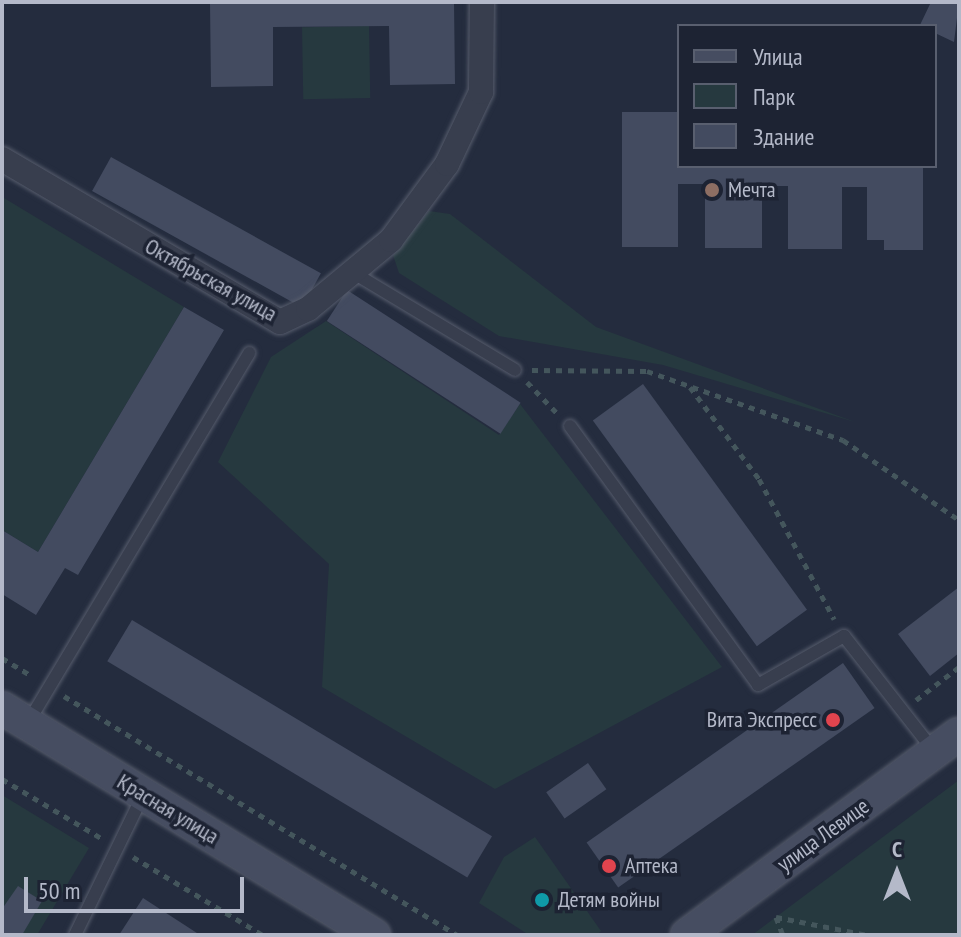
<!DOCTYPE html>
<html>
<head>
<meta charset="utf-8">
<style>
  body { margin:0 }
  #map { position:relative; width:961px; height:937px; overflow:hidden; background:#242c3e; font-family:"PT Sans Narrow",sans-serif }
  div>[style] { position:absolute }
  .green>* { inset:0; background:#26393f; transform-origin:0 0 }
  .building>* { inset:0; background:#434b60; transform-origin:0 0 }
  .path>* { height:5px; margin-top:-2.5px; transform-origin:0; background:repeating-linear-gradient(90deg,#44565c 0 6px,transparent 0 12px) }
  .roads { filter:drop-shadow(0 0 2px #565c6c) drop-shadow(0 0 2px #565c6c) }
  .lane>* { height:12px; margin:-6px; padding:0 6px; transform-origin:6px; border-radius:6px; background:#383e4e }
  .street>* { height:24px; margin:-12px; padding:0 12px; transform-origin:12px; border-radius:12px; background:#383e4e }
  .secondary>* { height:32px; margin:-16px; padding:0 16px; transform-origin:16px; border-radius:16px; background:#464d61 }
  .dots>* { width:22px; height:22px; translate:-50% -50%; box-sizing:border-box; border:4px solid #1d2333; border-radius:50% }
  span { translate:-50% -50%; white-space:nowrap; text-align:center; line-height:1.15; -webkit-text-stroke:7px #1d2333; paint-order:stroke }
  .poi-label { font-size:22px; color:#b4b9c9 }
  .left { translate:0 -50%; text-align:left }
  .right { translate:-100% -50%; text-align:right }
  .street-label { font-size:22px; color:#b4b9c9 }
  .frame { position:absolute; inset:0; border:4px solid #b4b9c9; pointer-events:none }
  .legend { position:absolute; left:677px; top:24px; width:260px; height:144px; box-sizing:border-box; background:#1d2333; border:2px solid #595f6f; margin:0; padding:10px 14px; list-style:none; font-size:24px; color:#b4b9c9 }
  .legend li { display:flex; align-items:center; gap:16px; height:40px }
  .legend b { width:40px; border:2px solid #595f6f }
  .north { position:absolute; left:857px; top:833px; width:80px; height:80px; -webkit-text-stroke:6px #1d2333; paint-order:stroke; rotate:0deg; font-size:22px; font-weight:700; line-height:32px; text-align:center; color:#b4b9c9 }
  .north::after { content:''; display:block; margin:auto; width:28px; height:36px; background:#b4b9c9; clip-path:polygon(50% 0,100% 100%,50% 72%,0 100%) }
  .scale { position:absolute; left:24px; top:877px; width:220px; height:36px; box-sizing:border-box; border:4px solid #b4b9c9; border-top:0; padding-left:10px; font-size:24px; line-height:28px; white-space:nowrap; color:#b4b9c9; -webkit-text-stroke:6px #1d2333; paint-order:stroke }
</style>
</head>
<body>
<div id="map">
  <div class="green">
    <div style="left:369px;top:26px;width:72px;height:67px;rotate:89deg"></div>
    <div style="clip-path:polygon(4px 198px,184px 307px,38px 552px,2px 530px)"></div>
    <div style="clip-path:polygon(429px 211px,450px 214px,596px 327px,855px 422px,663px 365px,499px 336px,399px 273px,393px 255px)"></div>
    <div style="clip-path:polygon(326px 321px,499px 435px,520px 404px,722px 667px,495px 789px,322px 687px,329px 564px,218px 462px,271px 357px)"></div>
    <div style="clip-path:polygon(959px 780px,959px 935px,752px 935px,776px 917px)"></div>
    <div style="clip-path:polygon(2px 795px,89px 848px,37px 935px,2px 935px)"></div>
    <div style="clip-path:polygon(535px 837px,601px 931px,597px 935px,529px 935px,479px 903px,504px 857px)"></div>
  </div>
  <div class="building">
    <div style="clip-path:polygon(454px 2px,455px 84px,390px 85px,389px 26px,273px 27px,273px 86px,211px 87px,210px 3px)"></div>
    <div style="clip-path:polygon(931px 2px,959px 2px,954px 42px,935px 33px,935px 26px,920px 25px)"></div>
    <div style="clip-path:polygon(622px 112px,679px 112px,680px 168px,923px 167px,923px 250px,884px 250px,884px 240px,867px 240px,867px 187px,842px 187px,842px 249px,788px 249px,788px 186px,762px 186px,762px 248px,705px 248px,705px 184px,678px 184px,678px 247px,622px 247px)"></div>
    <div style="left:111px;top:157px;width:240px;height:39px;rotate:29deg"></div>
    <div style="left:347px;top:290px;width:207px;height:37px;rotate:33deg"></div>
    <div style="clip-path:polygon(184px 307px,224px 330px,78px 575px,65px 568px,36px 615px,2px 594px,2px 530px,38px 552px)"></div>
    <div style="left:643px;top:384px;width:279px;height:62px;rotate:54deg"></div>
    <div style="clip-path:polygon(959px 587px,959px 653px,930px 676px,898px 634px)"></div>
    <div style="left:132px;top:620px;width:420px;height:48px;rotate:31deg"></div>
    <div style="left:843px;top:663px;width:55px;height:313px;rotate:55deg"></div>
    <div style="left:588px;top:763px;width:32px;height:51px;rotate:55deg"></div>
    <div style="clip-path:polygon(18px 886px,42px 901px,22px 935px,2px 935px,2px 909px)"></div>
    <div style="clip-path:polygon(143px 898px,200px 935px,119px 935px)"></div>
  </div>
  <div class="path">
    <div style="left:532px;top:370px;width:115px;rotate:0.5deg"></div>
    <div style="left:647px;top:371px;width:208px;rotate:19.4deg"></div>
    <div style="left:843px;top:440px;width:141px;rotate:34.6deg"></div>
    <div style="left:527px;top:382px;width:42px;rotate:46deg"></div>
    <div style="left:690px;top:387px;width:115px;rotate:53.1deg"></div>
    <div style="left:759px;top:479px;width:159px;rotate:61.8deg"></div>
    <div style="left:2px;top:658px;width:35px;rotate:31deg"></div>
    <div style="left:64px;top:696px;width:460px;rotate:31.3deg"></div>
    <div style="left:916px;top:700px;width:54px;rotate:-37.5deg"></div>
    <div style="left:2px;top:779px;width:115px;rotate:30.8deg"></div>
    <div style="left:133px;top:857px;width:152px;rotate:31deg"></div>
    <div style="left:776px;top:917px;width:94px;rotate:11.1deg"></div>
    <div style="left:776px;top:917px;width:19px;rotate:69deg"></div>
  </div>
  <div class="roads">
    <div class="lane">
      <div style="left:352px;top:272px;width:190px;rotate:31deg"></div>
      <div style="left:570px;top:426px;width:320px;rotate:54deg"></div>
      <div style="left:758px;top:685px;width:99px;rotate:-29.7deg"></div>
      <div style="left:844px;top:636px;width:146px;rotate:52deg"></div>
      <div style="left:29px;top:721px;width:429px;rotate:-59.1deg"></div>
      <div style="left:75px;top:935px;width:153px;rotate:-64.1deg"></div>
    </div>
    <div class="street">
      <div style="left:2px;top:159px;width:322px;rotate:30.4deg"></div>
      <div style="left:280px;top:322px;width:31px;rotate:-25deg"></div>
      <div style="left:308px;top:309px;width:108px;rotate:-39.7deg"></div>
      <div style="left:391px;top:240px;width:94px;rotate:-53.6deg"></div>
      <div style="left:447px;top:164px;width:80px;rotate:-64.7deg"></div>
      <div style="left:481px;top:92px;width:90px;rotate:-89.4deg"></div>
    </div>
    <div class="secondary">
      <div style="left:2px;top:708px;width:436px;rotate:31.4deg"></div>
      <div style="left:687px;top:935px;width:338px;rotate:-36.5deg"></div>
    </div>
  </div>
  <div class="dots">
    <div style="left:712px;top:190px;background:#8d6e63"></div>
    <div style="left:833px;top:720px;background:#e0444e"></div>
    <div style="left:609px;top:866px;background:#e0444e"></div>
    <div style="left:542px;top:900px;background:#0f9aa8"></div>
  </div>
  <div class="poi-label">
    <span class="left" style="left:728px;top:190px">Мечта</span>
    <span class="right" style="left:817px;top:720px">Вита Экспресс</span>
    <span class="left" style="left:625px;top:866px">Аптека</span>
    <span class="left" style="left:558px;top:900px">Детям войны</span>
  </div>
  <div class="street-label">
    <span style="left:211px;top:280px;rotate:29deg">Октябрьская улица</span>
    <span style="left:168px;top:809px;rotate:31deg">Красная улица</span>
    <span style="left:823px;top:835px;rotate:-36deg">улица Левице</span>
  </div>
  <div class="frame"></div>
  <ul class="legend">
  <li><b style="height:10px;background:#464d61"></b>Улица</li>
  <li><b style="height:22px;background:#26393f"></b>Парк</li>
  <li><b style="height:22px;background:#434b60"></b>Здание</li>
  </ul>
  <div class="north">С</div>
  <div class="scale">50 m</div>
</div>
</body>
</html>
